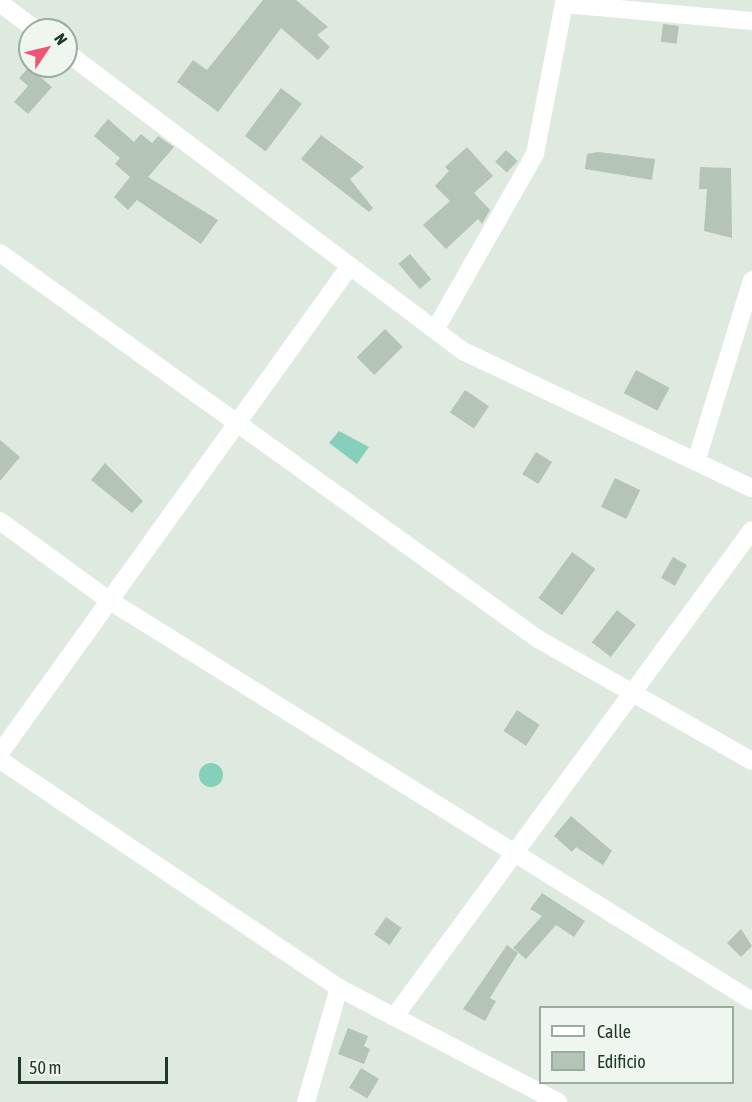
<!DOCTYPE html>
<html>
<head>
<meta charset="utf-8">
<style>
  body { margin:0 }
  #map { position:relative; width:752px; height:1102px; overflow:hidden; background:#deeae0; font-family:"Asap Condensed",sans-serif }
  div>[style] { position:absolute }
  .water>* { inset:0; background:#86cfbb }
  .round { border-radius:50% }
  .building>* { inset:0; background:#b4c4b7; transform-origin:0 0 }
  .minor>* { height:18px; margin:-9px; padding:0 9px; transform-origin:9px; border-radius:9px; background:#fff }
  span { translate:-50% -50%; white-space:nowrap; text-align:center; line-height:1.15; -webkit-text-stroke:4.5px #eef6ef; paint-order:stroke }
  .legend { position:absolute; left:539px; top:1006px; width:195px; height:78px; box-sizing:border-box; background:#eef6ef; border:2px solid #9caa9f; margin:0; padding:8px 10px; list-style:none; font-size:18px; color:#203927 }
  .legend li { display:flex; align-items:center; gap:12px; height:30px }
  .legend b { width:30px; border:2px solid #9caa9f }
  .north { position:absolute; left:18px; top:18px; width:60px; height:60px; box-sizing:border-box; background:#eef6ef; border:2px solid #9caa9f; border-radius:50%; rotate:55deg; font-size:16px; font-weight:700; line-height:24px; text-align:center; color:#203927 }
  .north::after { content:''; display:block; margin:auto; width:21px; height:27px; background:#f05573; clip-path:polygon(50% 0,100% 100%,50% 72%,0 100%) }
  .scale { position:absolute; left:18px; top:1057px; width:150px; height:27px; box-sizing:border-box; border:3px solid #203927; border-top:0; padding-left:8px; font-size:18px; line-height:21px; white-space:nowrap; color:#203927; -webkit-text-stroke:4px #eef6ef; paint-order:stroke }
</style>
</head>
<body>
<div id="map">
  <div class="water">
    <div style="clip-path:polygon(339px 431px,369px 447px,357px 464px,329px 443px)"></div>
    <div class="round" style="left:199px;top:763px;width:24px;height:24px"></div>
  </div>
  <div class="building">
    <div style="clip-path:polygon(263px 0,296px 0,328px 27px,317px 35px,330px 47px,318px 60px,281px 28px,218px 112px,177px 82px,193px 60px,207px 70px)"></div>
    <div style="left:663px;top:24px;width:16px;height:18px;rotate:7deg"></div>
    <div style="clip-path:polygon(29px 67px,52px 87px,28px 114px,14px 102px,28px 86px,19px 78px)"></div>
    <div style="left:281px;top:88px;width:26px;height:60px;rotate:37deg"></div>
    <div style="clip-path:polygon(108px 119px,134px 142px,141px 134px,152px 143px,158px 136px,174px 147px,148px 177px,218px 220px,201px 244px,137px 200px,128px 210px,114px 197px,130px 177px,115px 164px,120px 158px,94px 136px)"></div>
    <div style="clip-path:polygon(321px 135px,364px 167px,350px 179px,373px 208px,369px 212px,301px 159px)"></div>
    <div style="clip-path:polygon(467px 147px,493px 176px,474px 193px,490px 210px,482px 224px,478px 219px,446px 249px,423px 225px,450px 201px,435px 186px,449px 171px,445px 167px)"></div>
    <div style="left:506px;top:150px;width:16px;height:16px;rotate:43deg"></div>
    <div style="clip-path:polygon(598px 152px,655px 159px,652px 180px,585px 169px,587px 154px)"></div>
    <div style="clip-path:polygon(700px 167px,731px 168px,732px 238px,704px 231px,707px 189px,699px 189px)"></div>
    <div style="left:410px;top:254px;width:33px;height:15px;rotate:50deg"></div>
    <div style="left:385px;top:329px;width:25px;height:40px;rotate:45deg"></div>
    <div style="left:636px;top:370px;width:38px;height:26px;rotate:28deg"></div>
    <div style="left:465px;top:390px;width:29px;height:27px;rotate:34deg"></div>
    <div style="clip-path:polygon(0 440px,20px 457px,0 481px)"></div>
    <div style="left:536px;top:452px;width:19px;height:26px;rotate:32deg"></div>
    <div style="clip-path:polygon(105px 463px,143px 501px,132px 513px,91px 480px)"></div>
    <div style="left:615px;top:478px;width:28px;height:32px;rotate:26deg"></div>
    <div style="left:572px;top:552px;width:29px;height:57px;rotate:36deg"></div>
    <div style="left:673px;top:557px;width:16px;height:24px;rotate:30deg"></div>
    <div style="left:617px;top:610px;width:24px;height:41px;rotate:38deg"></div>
    <div style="left:517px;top:710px;width:27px;height:25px;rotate:33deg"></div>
    <div style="clip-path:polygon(571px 816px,612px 851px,603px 865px,576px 847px,572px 852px,554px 836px)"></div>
    <div style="clip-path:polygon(542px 893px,585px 921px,574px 937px,556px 925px,526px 959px,513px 948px,542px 916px,530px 909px)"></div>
    <div style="left:386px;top:917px;width:19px;height:21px;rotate:35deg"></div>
    <div style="clip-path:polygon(741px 929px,752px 946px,741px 957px,727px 943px)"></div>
    <div style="clip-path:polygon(507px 945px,518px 953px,490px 998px,496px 1001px,485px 1021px,463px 1009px)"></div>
    <div style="clip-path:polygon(348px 1028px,368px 1036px,364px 1046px,370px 1049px,364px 1064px,338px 1054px)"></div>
    <div style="left:361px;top:1068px;width:21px;height:23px;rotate:31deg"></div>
  </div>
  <div class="minor">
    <div style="left:0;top:3px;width:45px;rotate:36.9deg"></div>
    <div style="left:66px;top:52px;width:497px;rotate:37deg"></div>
    <div style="left:463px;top:351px;width:320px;rotate:25.4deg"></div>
    <div style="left:0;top:253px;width:662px;rotate:35.66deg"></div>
    <div style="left:538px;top:639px;width:246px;rotate:29.7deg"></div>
    <div style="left:435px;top:330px;width:202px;rotate:-60.4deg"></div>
    <div style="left:535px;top:154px;width:153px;rotate:-79.1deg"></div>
    <div style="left:564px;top:4px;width:189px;rotate:5.2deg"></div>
    <div style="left:696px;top:462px;width:190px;rotate:-72.9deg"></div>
    <div style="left:0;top:521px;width:132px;rotate:36.1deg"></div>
    <div style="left:107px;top:599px;width:760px;rotate:31.93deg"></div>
    <div style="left:0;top:753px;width:600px;rotate:-54.3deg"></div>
    <div style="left:0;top:760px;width:409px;rotate:33.9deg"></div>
    <div style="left:339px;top:988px;width:247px;rotate:27.5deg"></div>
    <div style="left:394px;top:1017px;width:604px;rotate:-53.68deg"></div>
    <div style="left:306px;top:1102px;width:119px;rotate:-73.9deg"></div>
  </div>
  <ul class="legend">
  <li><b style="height:8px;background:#fff"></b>Calle</li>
  <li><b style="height:16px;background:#b4c4b7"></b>Edificio</li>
  </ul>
  <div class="north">N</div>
  <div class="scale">50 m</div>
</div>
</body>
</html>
